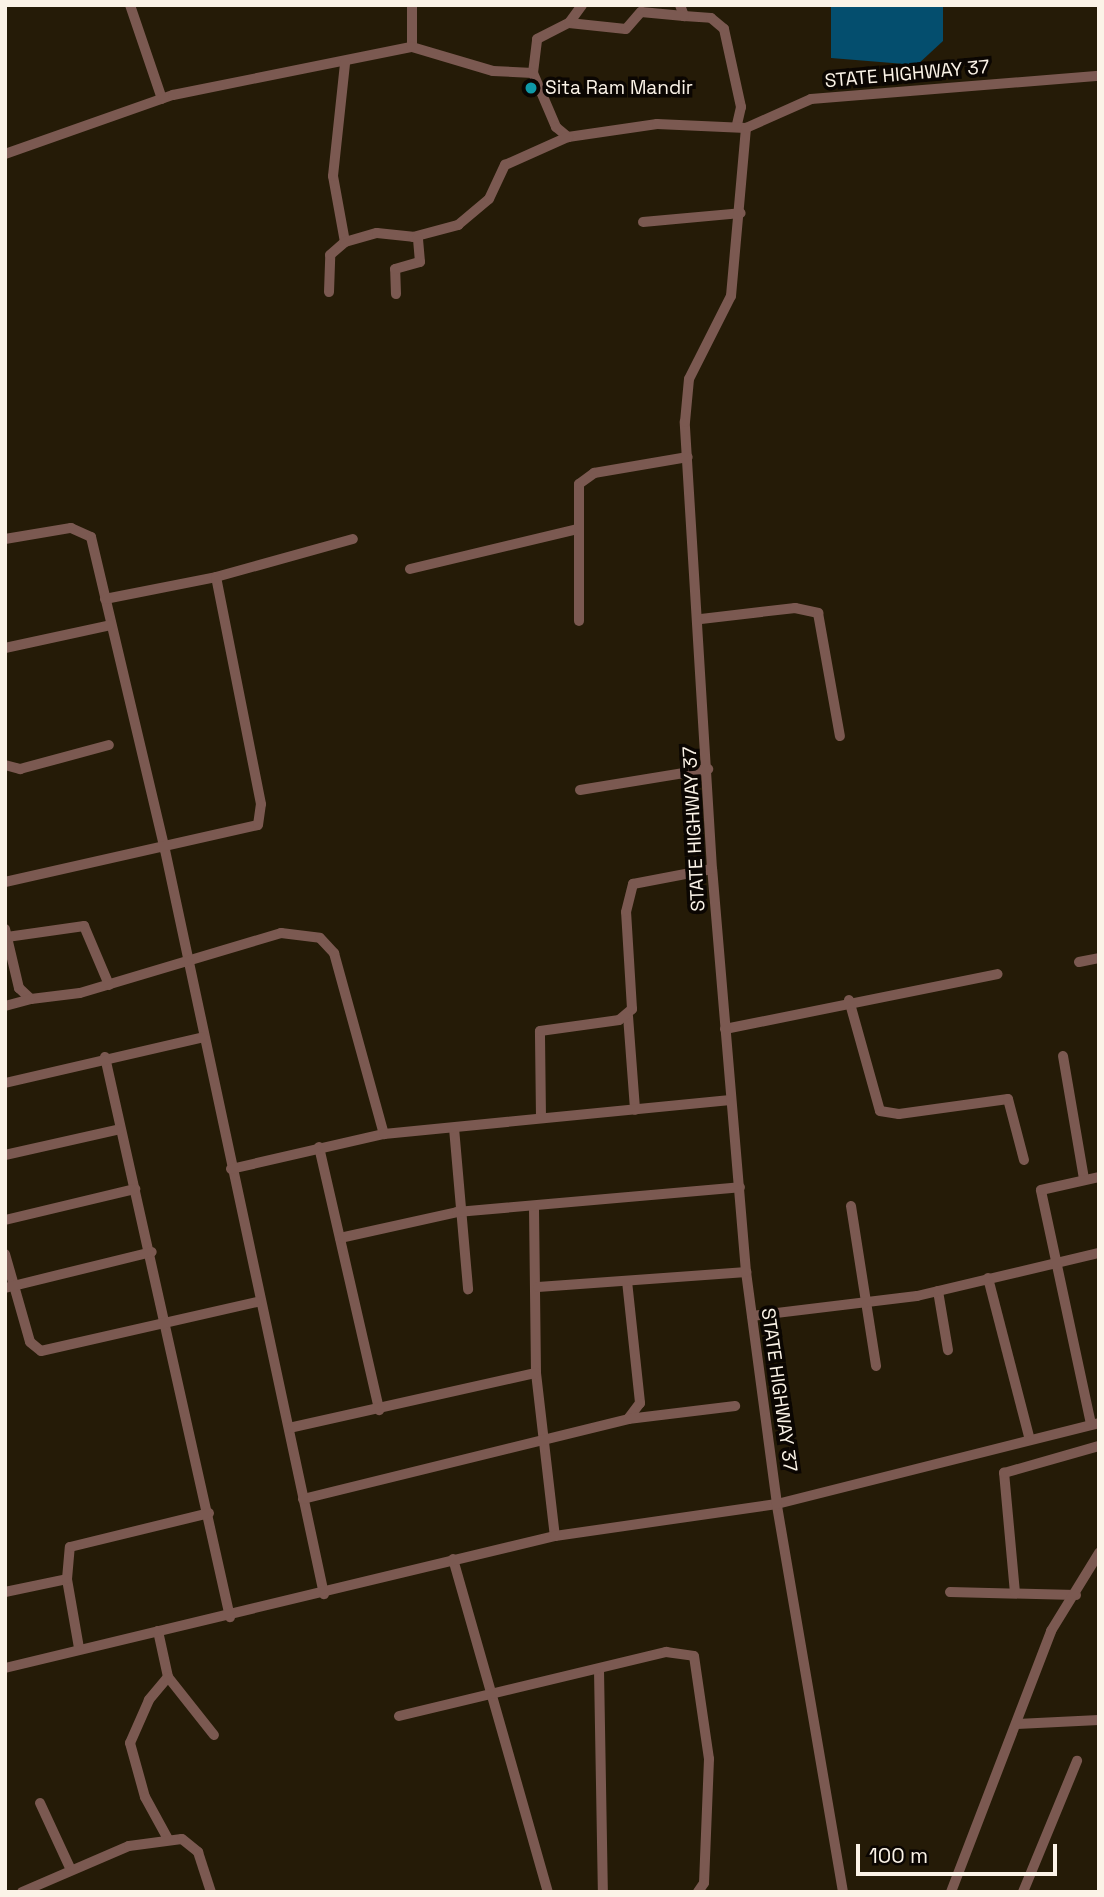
<!DOCTYPE html>
<html>
<head>
<meta charset="utf-8">
<style>
  body { margin:0 }
  #map { position:relative; width:1104px; height:1897px; overflow:hidden; background:#251b07; font-family:"Space Grotesk",sans-serif }
  div>[style] { position:absolute }
  .water>* { inset:0; background:#044e6e }
  .street>* { height:10px; margin:-5px; padding:0 5px; transform-origin:5px; border-radius:5px; background:#7b5951 }
  .dots>* { width:19px; height:19px; translate:-50% -50%; box-sizing:border-box; border:4px solid #0b0602; border-radius:50% }
  span { translate:-50% -50%; white-space:nowrap; text-align:center; line-height:1.15; -webkit-text-stroke:7px #0b0602; paint-order:stroke }
  .street-label { font-size:19px; color:#fbf3e7 }
  .poi-label { font-size:19px; color:#fbf3e7 }
  .left { translate:0 -50%; text-align:left }
  .frame { position:absolute; inset:0; border:7px solid #fbf3e7; pointer-events:none }
  .scale { position:absolute; left:856px; top:1844px; width:201px; height:32px; box-sizing:border-box; border:4px solid #fbf3e7; border-top:0; padding-left:9px; font-size:21px; line-height:24px; white-space:nowrap; color:#fbf3e7; -webkit-text-stroke:5px #0b0602; paint-order:stroke }
</style>
</head>
<body>
<div id="map">
  <div class="water">
    <div style="clip-path:polygon(831px 5px,943px 5px,943px 41px,917px 65px,831px 58px)"></div>
  </div>
  <div class="street">
    <div style="left:130px;top:5px;width:99px;rotate:71.2deg"></div>
    <div style="left:680px;top:5px;width:12px;rotate:70deg"></div>
    <div style="left:684px;top:16px;width:27px;rotate:4deg"></div>
    <div style="left:711px;top:18px;width:17px;rotate:40deg"></div>
    <div style="left:724px;top:29px;width:80px;rotate:77.7deg"></div>
    <div style="left:741px;top:107px;width:18px;rotate:103deg"></div>
    <div style="left:569px;top:23px;width:57px;rotate:6deg"></div>
    <div style="left:626px;top:29px;width:23px;rotate:-49deg"></div>
    <div style="left:641px;top:12px;width:43px;rotate:5.3deg"></div>
    <div style="left:412px;top:47px;width:42px;rotate:-90deg"></div>
    <div style="left:533px;top:73px;width:34px;rotate:-83deg"></div>
    <div style="left:537px;top:39px;width:36px;rotate:-27deg"></div>
    <div style="left:569px;top:23px;width:22px;rotate:-54deg"></div>
    <div style="left:5px;top:154px;width:178px;rotate:-19.4deg"></div>
    <div style="left:173px;top:95px;width:244px;rotate:-11.4deg"></div>
    <div style="left:412px;top:47px;width:84px;rotate:16.5deg"></div>
    <div style="left:493px;top:71px;width:40px;rotate:2.9deg"></div>
    <div style="left:533px;top:73px;width:59px;rotate:66.9deg"></div>
    <div style="left:556px;top:127px;width:16px;rotate:40deg"></div>
    <div style="left:568px;top:137px;width:90px;rotate:-8.3deg"></div>
    <div style="left:657px;top:124px;width:89px;rotate:2.6deg"></div>
    <div style="left:643px;top:222px;width:98px;rotate:-5.2deg"></div>
    <div style="left:345px;top:242px;width:67px;rotate:-100.3deg"></div>
    <div style="left:333px;top:176px;width:114px;rotate:-83.9deg"></div>
    <div style="left:329px;top:292px;width:37px;rotate:-88deg"></div>
    <div style="left:330px;top:255px;width:20px;rotate:-41deg"></div>
    <div style="left:345px;top:242px;width:33px;rotate:-16deg"></div>
    <div style="left:377px;top:233px;width:36px;rotate:6deg"></div>
    <div style="left:413px;top:237px;width:47px;rotate:-14.9deg"></div>
    <div style="left:458px;top:225px;width:40px;rotate:-40deg"></div>
    <div style="left:489px;top:199px;width:38px;rotate:-65deg"></div>
    <div style="left:505px;top:165px;width:69px;rotate:-24deg"></div>
    <div style="left:396px;top:294px;width:25px;rotate:-92deg"></div>
    <div style="left:395px;top:269px;width:26px;rotate:-16deg"></div>
    <div style="left:420px;top:262px;width:25px;rotate:-95deg"></div>
    <div style="left:5px;top:539px;width:67px;rotate:-9.5deg"></div>
    <div style="left:71px;top:528px;width:22px;rotate:24deg"></div>
    <div style="left:91px;top:537px;width:322px;rotate:76.7deg"></div>
    <div style="left:165px;top:850px;width:761px;rotate:77.94deg"></div>
    <div style="left:410px;top:569px;width:173px;rotate:-13.4deg"></div>
    <div style="left:105px;top:599px;width:113px;rotate:-11.2deg"></div>
    <div style="left:216px;top:577px;width:142px;rotate:-15.5deg"></div>
    <div style="left:701px;top:619px;width:95px;rotate:-6.7deg"></div>
    <div style="left:795px;top:608px;width:24px;rotate:12deg"></div>
    <div style="left:818px;top:613px;width:125px;rotate:79.9deg"></div>
    <div style="left:579px;top:621px;width:137px;rotate:-90deg"></div>
    <div style="left:579px;top:484px;width:19px;rotate:-36deg"></div>
    <div style="left:594px;top:473px;width:95px;rotate:-9.7deg"></div>
    <div style="left:5px;top:648px;width:108px;rotate:-12.2deg"></div>
    <div style="left:5px;top:765px;width:16px;rotate:15deg"></div>
    <div style="left:20px;top:769px;width:92px;rotate:-15.1deg"></div>
    <div style="left:580px;top:790px;width:130px;rotate:-9.3deg"></div>
    <div style="left:5px;top:882px;width:259px;rotate:-12.7deg"></div>
    <div style="left:258px;top:825px;width:21px;rotate:-82deg"></div>
    <div style="left:261px;top:804px;width:231px;rotate:-101.2deg"></div>
    <div style="left:5px;top:929px;width:61px;rotate:76.7deg"></div>
    <div style="left:19px;top:988px;width:16px;rotate:43deg"></div>
    <div style="left:31px;top:999px;width:49px;rotate:-7deg"></div>
    <div style="left:80px;top:993px;width:210px;rotate:-16.6deg"></div>
    <div style="left:281px;top:933px;width:39px;rotate:7deg"></div>
    <div style="left:320px;top:938px;width:21px;rotate:47deg"></div>
    <div style="left:334px;top:953px;width:188px;rotate:74.6deg"></div>
    <div style="left:7px;top:937px;width:78px;rotate:-8.1deg"></div>
    <div style="left:84px;top:926px;width:64px;rotate:67deg"></div>
    <div style="left:1079px;top:962px;width:20px;rotate:-11deg"></div>
    <div style="left:849px;top:1000px;width:115px;rotate:74.4deg"></div>
    <div style="left:880px;top:1111px;width:19px;rotate:9deg"></div>
    <div style="left:899px;top:1114px;width:110px;rotate:-7.8deg"></div>
    <div style="left:1008px;top:1099px;width:63px;rotate:75.3deg"></div>
    <div style="left:5px;top:1006px;width:27px;rotate:-15deg"></div>
    <div style="left:628px;top:1016px;width:94px;rotate:85.7deg"></div>
    <div style="left:725px;top:1029px;width:278px;rotate:-11.4deg"></div>
    <div style="left:1063px;top:1056px;width:125px;rotate:80.3deg"></div>
    <div style="left:105px;top:1057px;width:574px;rotate:77.42deg"></div>
    <div style="left:5px;top:1083px;width:204px;rotate:-13deg"></div>
    <div style="left:541px;top:1118px;width:87px;rotate:-90.7deg"></div>
    <div style="left:540px;top:1031px;width:80px;rotate:-7.9deg"></div>
    <div style="left:619px;top:1020px;width:17px;rotate:-40deg"></div>
    <div style="left:632px;top:1009px;width:97px;rotate:-93.5deg"></div>
    <div style="left:626px;top:912px;width:29px;rotate:-76deg"></div>
    <div style="left:633px;top:884px;width:80px;rotate:-10.8deg"></div>
    <div style="left:454px;top:1128px;width:162px;rotate:85deg"></div>
    <div style="left:319px;top:1147px;width:270px;rotate:77.1deg"></div>
    <div style="left:5px;top:1155px;width:118px;rotate:-12.7deg"></div>
    <div style="left:231px;top:1169px;width:157px;rotate:-12.9deg"></div>
    <div style="left:384px;top:1134px;width:348px;rotate:-5.6deg"></div>
    <div style="left:851px;top:1206px;width:162px;rotate:81.1deg"></div>
    <div style="left:534px;top:1209px;width:164px;rotate:89.3deg"></div>
    <div style="left:536px;top:1373px;width:164px;rotate:83.4deg"></div>
    <div style="left:5px;top:1220px;width:134px;rotate:-13.4deg"></div>
    <div style="left:340px;top:1238px;width:120px;rotate:-12.5deg"></div>
    <div style="left:457px;top:1212px;width:284px;rotate:-5deg"></div>
    <div style="left:5px;top:1254px;width:91px;rotate:74.1deg"></div>
    <div style="left:30px;top:1342px;width:14px;rotate:39deg"></div>
    <div style="left:41px;top:1351px;width:221px;rotate:-12.8deg"></div>
    <div style="left:988px;top:1278px;width:163px;rotate:75.5deg"></div>
    <div style="left:627px;top:1281px;width:123px;rotate:83.9deg"></div>
    <div style="left:640px;top:1403px;width:20px;rotate:127deg"></div>
    <div style="left:538px;top:1287px;width:209px;rotate:-4.1deg"></div>
    <div style="left:5px;top:1288px;width:151px;rotate:-13.8deg"></div>
    <div style="left:938px;top:1291px;width:60px;rotate:80.4deg"></div>
    <div style="left:752px;top:1316px;width:166px;rotate:-6.9deg"></div>
    <div style="left:917px;top:1296px;width:187px;rotate:-13.3deg"></div>
    <div style="left:1091px;top:1424px;width:239px;rotate:-102.1deg"></div>
    <div style="left:1041px;top:1190px;width:59px;rotate:-12.6deg"></div>
    <div style="left:289px;top:1428px;width:253px;rotate:-12.6deg"></div>
    <div style="left:303px;top:1499px;width:335px;rotate:-13.8deg"></div>
    <div style="left:628px;top:1419px;width:108px;rotate:-6.9deg"></div>
    <div style="left:453px;top:1559px;width:346px;rotate:74.1deg"></div>
    <div style="left:5px;top:1592px;width:63px;rotate:-11.8deg"></div>
    <div style="left:950px;top:1592px;width:126px;rotate:1.4deg"></div>
    <div style="left:1015px;top:1593px;width:121px;rotate:-95.2deg"></div>
    <div style="left:1004px;top:1473px;width:99px;rotate:-15.9deg"></div>
    <div style="left:158px;top:1631px;width:47px;rotate:77.7deg"></div>
    <div style="left:168px;top:1677px;width:30px;rotate:130deg"></div>
    <div style="left:149px;top:1700px;width:47px;rotate:113.8deg"></div>
    <div style="left:130px;top:1743px;width:56px;rotate:74.5deg"></div>
    <div style="left:145px;top:1797px;width:48px;rotate:61.3deg"></div>
    <div style="left:79px;top:1648px;width:70px;rotate:-99.9deg"></div>
    <div style="left:67px;top:1579px;width:32px;rotate:-85deg"></div>
    <div style="left:70px;top:1547px;width:143px;rotate:-13.7deg"></div>
    <div style="left:5px;top:1668px;width:566px;rotate:-13.5deg"></div>
    <div style="left:555px;top:1536px;width:224px;rotate:-8.2deg"></div>
    <div style="left:777px;top:1504px;width:332px;rotate:-14.1deg"></div>
    <div style="left:599px;top:1670px;width:222px;rotate:89deg"></div>
    <div style="left:168px;top:1677px;width:74px;rotate:51.6deg"></div>
    <div style="left:399px;top:1716px;width:275px;rotate:-13.5deg"></div>
    <div style="left:666px;top:1652px;width:28px;rotate:8deg"></div>
    <div style="left:694px;top:1656px;width:104px;rotate:81.7deg"></div>
    <div style="left:709px;top:1759px;width:124px;rotate:92.3deg"></div>
    <div style="left:704px;top:1883px;width:11px;rotate:124deg"></div>
    <div style="left:1017px;top:1724px;width:82px;rotate:-2.8deg"></div>
    <div style="left:40px;top:1803px;width:74px;rotate:65.2deg"></div>
    <div style="left:22px;top:1892px;width:116px;rotate:-23.3deg"></div>
    <div style="left:129px;top:1846px;width:53px;rotate:-7.5deg"></div>
    <div style="left:182px;top:1839px;width:21px;rotate:39deg"></div>
    <div style="left:198px;top:1852px;width:42px;rotate:72deg"></div>
    <div style="left:843px;top:1892px;width:394px;rotate:-99.7deg"></div>
    <div style="left:777px;top:1504px;width:234px;rotate:-97.6deg"></div>
    <div style="left:746px;top:1272px;width:404px;rotate:-94.8deg"></div>
    <div style="left:712px;top:869px;width:448px;rotate:-93.5deg"></div>
    <div style="left:685px;top:422px;width:43px;rotate:-84.7deg"></div>
    <div style="left:689px;top:379px;width:93px;rotate:-63.2deg"></div>
    <div style="left:731px;top:296px;width:169px;rotate:-84.9deg"></div>
    <div style="left:746px;top:128px;width:71px;rotate:-24deg"></div>
    <div style="left:811px;top:99px;width:289px;rotate:-4.6deg"></div>
    <div style="left:951px;top:1892px;width:280px;rotate:-69deg"></div>
    <div style="left:1051px;top:1631px;width:92px;rotate:-58.4deg"></div>
    <div style="left:1023px;top:1892px;width:142px;rotate:-67.6deg"></div>
  </div>
  <div class="dots">
    <div style="left:531px;top:88px;background:#0f9aa8"></div>
  </div>
  <div class="street-label">
    <span style="left:907px;top:74px;rotate:-5deg">STATE HIGHWAY 37</span>
    <span style="left:694px;top:829px;rotate:-93deg">STATE HIGHWAY 37</span>
    <span style="left:779px;top:1390px;rotate:82deg">STATE HIGHWAY 37</span>
  </div>
  <div class="poi-label">
    <span class="left" style="left:545px;top:88px">Sita Ram Mandir</span>
  </div>
  <div class="frame"></div>
  <div class="scale">100 m</div>
</div>
</body>
</html>
